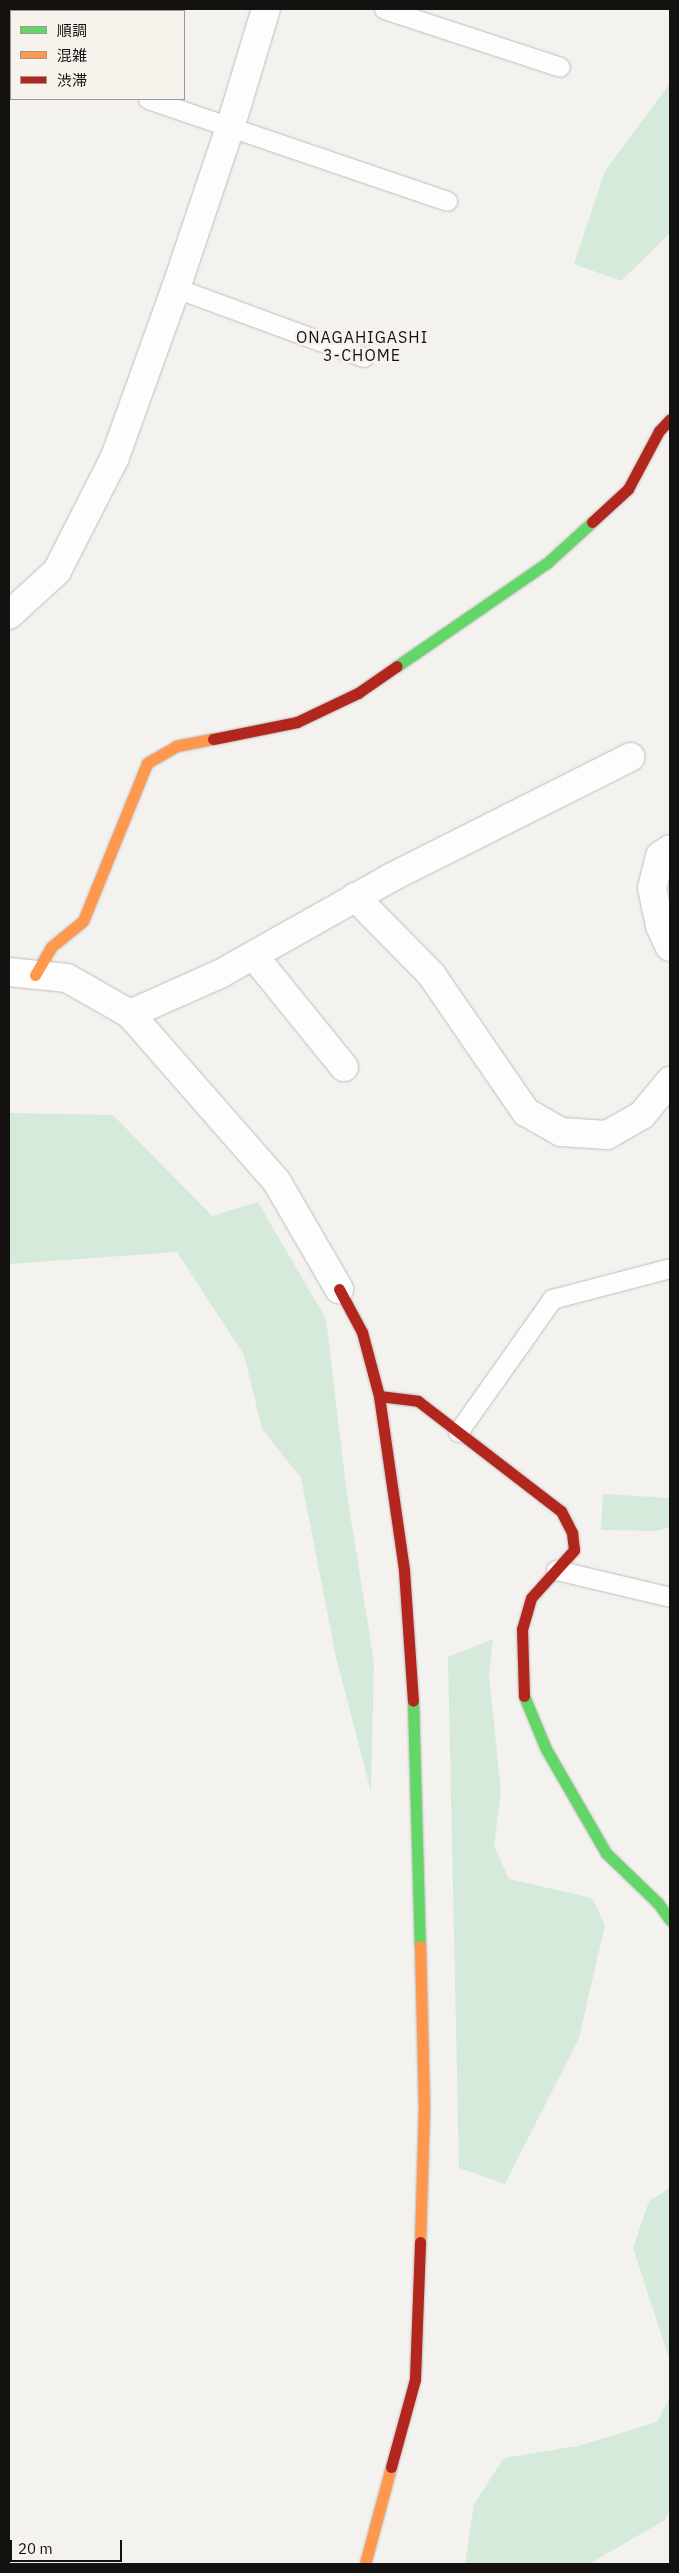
<!DOCTYPE html>
<html>
<head>
<meta charset="utf-8">
<style>
  body { margin:0 }
  #map { position:relative; width:679px; height:2573px; overflow:hidden; background:#f4f2ef; font-family:"IBM Plex Sans","Noto Sans JP",sans-serif }
  div>[style] { position:absolute }
  .green>* { inset:0; background:#d5eadb }
  .roads { filter:drop-shadow(0 0 1px #bfbdbb) drop-shadow(0 0 1px #bfbdbb) }
  .lane>* { height:19px; margin:-9.5px; padding:0 9.5px; transform-origin:9.5px; border-radius:9.5px; background:#fdfdfd }
  .street>* { height:28px; margin:-14px; padding:0 14px; transform-origin:14px; border-radius:14px; background:#fdfdfd }
  .fast>* { height:11px; margin:-5.5px; padding:0 5.5px; transform-origin:5.5px; border-radius:5.5px; background:#63d668 }
  .slow>* { height:11px; margin:-5.5px; padding:0 5.5px; transform-origin:5.5px; border-radius:5.5px; background:#ff974d }
  .jam>* { height:11px; margin:-5.5px; padding:0 5.5px; transform-origin:5.5px; border-radius:5.5px; background:#b3261e }
  span { translate:-50% -50%; white-space:nowrap; text-align:center; line-height:1.15; -webkit-text-stroke:5px #f7f3ec; paint-order:stroke }
  .neighbourhood-label { font-size:16px; color:#131210; letter-spacing:1px }
  .frame { position:absolute; inset:0; border:10px solid #131210; pointer-events:none }
  .legend { position:absolute; left:10px; top:10px; width:175px; height:90px; box-sizing:border-box; background:#f7f3ec; border:1px solid #9c9994; margin:0; padding:6px 9px; list-style:none; font-size:15px; color:#131210 }
  .legend li { display:flex; align-items:center; gap:10px; height:25px }
  .legend b { width:25px; border:1px solid #9c9994 }
  .scale { position:absolute; left:10px; top:2540px; width:112px; height:22px; box-sizing:border-box; border:2px solid #131210; border-top:0; padding-left:6px; font-size:15px; line-height:18px; white-space:nowrap; color:#131210; -webkit-text-stroke:4px #f7f3ec; paint-order:stroke }
</style>
</head>
<body>
<div id="map">
  <div class="green">
    <div style="clip-path:polygon(670px 83px,670px 233px,621px 281px,574px 264px,605px 171px)"></div>
    <div style="clip-path:polygon(9px 1113px,113px 1115px,212px 1216px,258px 1202px,326px 1319px,347px 1495px,374px 1662px,371px 1792px,336px 1657px,301px 1478px,262px 1429px,244px 1355px,177px 1252px,9px 1264px)"></div>
    <div style="clip-path:polygon(603px 1494px,670px 1498px,670px 1527px,657px 1531px,601px 1530px)"></div>
    <div style="clip-path:polygon(493px 1639px,489px 1674px,501px 1792px,494px 1846px,509px 1879px,592px 1898px,605px 1925px,579px 2038px,505px 2184px,459px 2168px,448px 1657px)"></div>
    <div style="clip-path:polygon(670px 2188px,670px 2361px,633px 2248px,649px 2201px)"></div>
    <div style="clip-path:polygon(670px 2397px,670px 2510px,665px 2520px,589px 2564px,465px 2564px,474px 2504px,504px 2458px,578px 2446px,657px 2422px)"></div>
  </div>
  <div class="roads">
    <div class="lane">
      <div style="left:384px;top:9px;width:185px;rotate:18.2deg"></div>
      <div style="left:148px;top:99px;width:316px;rotate:18.8deg"></div>
      <div style="left:176px;top:288px;width:200px;rotate:20.2deg"></div>
      <div style="left:458px;top:1432px;width:163px;rotate:-54.7deg"></div>
      <div style="left:552px;top:1299px;width:122px;rotate:-14.7deg"></div>
      <div style="left:556px;top:1570px;width:117px;rotate:13.3deg"></div>
    </div>
    <div class="street">
      <div style="left:9px;top:615px;width:65px;rotate:-42.5deg"></div>
      <div style="left:57px;top:571px;width:128px;rotate:-63deg"></div>
      <div style="left:115px;top:457px;width:180px;rotate:-70.2deg"></div>
      <div style="left:176px;top:288px;width:169px;rotate:-71.4deg"></div>
      <div style="left:230px;top:128px;width:124px;rotate:-73.2deg"></div>
      <div style="left:670px;top:849px;width:12px;rotate:145deg"></div>
      <div style="left:660px;top:856px;width:33px;rotate:104deg"></div>
      <div style="left:652px;top:888px;width:39px;rotate:78deg"></div>
      <div style="left:660px;top:926px;width:23px;rotate:65deg"></div>
      <div style="left:355px;top:897px;width:108px;rotate:45.4deg"></div>
      <div style="left:431px;top:974px;width:168px;rotate:55.5deg"></div>
      <div style="left:526px;top:1112px;width:40px;rotate:29.7deg"></div>
      <div style="left:561px;top:1132px;width:46px;rotate:3.7deg"></div>
      <div style="left:607px;top:1135px;width:40px;rotate:-29.7deg"></div>
      <div style="left:642px;top:1115px;width:44px;rotate:-50.5deg"></div>
      <div style="left:254px;top:956px;width:143px;rotate:51deg"></div>
      <div style="left:9px;top:972px;width:58px;rotate:5.9deg"></div>
      <div style="left:67px;top:978px;width:73px;rotate:29.7deg"></div>
      <div style="left:130px;top:1014px;width:223px;rotate:48.8deg"></div>
      <div style="left:277px;top:1182px;width:124px;rotate:59.9deg"></div>
      <div style="left:130px;top:1014px;width:98px;rotate:-24deg"></div>
      <div style="left:220px;top:974px;width:197px;rotate:-29.4deg"></div>
      <div style="left:392px;top:877px;width:267px;rotate:-26.7deg"></div>
    </div>
    <div class="fast">
      <div style="left:397px;top:666px;width:182px;rotate:-34.5deg"></div>
      <div style="left:547px;top:563px;width:61px;rotate:-42.3deg"></div>
      <div style="left:524px;top:1696px;width:57px;rotate:67.5deg"></div>
      <div style="left:546px;top:1749px;width:120px;rotate:60deg"></div>
      <div style="left:606px;top:1853px;width:72px;rotate:43.9deg"></div>
      <div style="left:658px;top:1903px;width:21px;rotate:55deg"></div>
      <div style="left:413px;top:1701px;width:245px;rotate:88.4deg"></div>
    </div>
    <div class="slow">
      <div style="left:35px;top:975px;width:32px;rotate:-60deg"></div>
      <div style="left:51px;top:947px;width:41px;rotate:-39.1deg"></div>
      <div style="left:83px;top:921px;width:170px;rotate:-67.9deg"></div>
      <div style="left:147px;top:763px;width:34px;rotate:-30deg"></div>
      <div style="left:176px;top:746px;width:38px;rotate:-11deg"></div>
      <div style="left:420px;top:2242px;width:133px;rotate:-88.3deg"></div>
      <div style="left:424px;top:2109px;width:163px;rotate:-91.4deg"></div>
      <div style="left:365px;top:2564px;width:100px;rotate:-75deg"></div>
    </div>
    <div class="jam">
      <div style="left:592px;top:522px;width:49px;rotate:-42.5deg"></div>
      <div style="left:628px;top:489px;width:66px;rotate:-61.9deg"></div>
      <div style="left:659px;top:431px;width:16px;rotate:-47deg"></div>
      <div style="left:213px;top:739px;width:86px;rotate:-11.4deg"></div>
      <div style="left:297px;top:722px;width:68px;rotate:-25.4deg"></div>
      <div style="left:358px;top:693px;width:47px;rotate:-34.7deg"></div>
      <div style="left:339px;top:1289px;width:49px;rotate:61.9deg"></div>
      <div style="left:362px;top:1332px;width:66px;rotate:75.1deg"></div>
      <div style="left:379px;top:1396px;width:176px;rotate:81.8deg"></div>
      <div style="left:404px;top:1570px;width:131px;rotate:86.1deg"></div>
      <div style="left:379px;top:1396px;width:39px;rotate:7deg"></div>
      <div style="left:418px;top:1401px;width:180px;rotate:37.6deg"></div>
      <div style="left:561px;top:1511px;width:25px;rotate:63deg"></div>
      <div style="left:572px;top:1533px;width:17px;rotate:83deg"></div>
      <div style="left:574px;top:1550px;width:64px;rotate:131.9deg"></div>
      <div style="left:531px;top:1598px;width:32px;rotate:106deg"></div>
      <div style="left:522px;top:1629px;width:67px;rotate:88.3deg"></div>
      <div style="left:391px;top:2467px;width:91px;rotate:-74.7deg"></div>
      <div style="left:415px;top:2379px;width:137px;rotate:-87.9deg"></div>
    </div>
  </div>
  <div class="neighbourhood-label">
    <span style="left:362px;top:346px">ONAGAHIGASHI<br>3-CHOME</span>
  </div>
  <div class="frame"></div>
  <ul class="legend">
  <li><b style="height:6px;background:#63d668"></b>順調</li>
  <li><b style="height:6px;background:#ff974d"></b>混雑</li>
  <li><b style="height:6px;background:#b3261e"></b>渋滞</li>
  </ul>
  <div class="scale">20 m</div>
</div>
</body>
</html>
